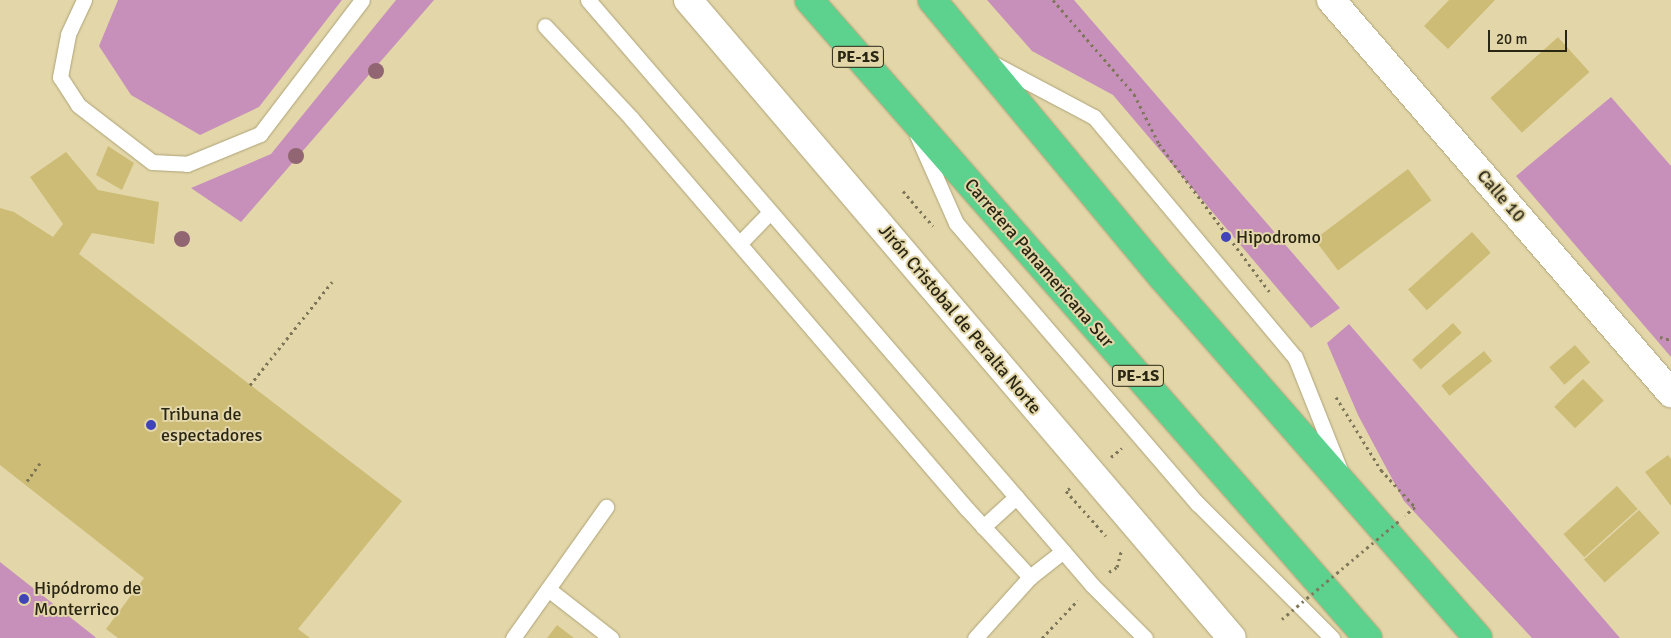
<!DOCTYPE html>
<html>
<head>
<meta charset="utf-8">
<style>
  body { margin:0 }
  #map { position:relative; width:1671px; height:638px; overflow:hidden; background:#e3d7aa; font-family:Signika,sans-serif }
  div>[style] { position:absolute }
  .green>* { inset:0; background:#c790ba }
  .building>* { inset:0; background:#cdbc75; transform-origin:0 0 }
  .path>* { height:3px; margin-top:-1.5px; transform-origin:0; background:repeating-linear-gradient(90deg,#7d7658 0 2.5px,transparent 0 6.5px) }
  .roads { filter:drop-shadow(0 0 1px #ada276) drop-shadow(0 0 1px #ada276) }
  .lane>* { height:15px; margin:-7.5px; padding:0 7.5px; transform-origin:7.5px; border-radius:7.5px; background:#fff }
  .street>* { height:28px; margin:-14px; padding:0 14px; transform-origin:14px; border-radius:14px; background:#fff }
  .secondary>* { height:28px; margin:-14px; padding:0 14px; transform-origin:14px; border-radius:14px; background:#fff }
  .highway>* { height:28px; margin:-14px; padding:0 14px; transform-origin:14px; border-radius:14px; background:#5dd28f }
  .path-bridge>* { height:3px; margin-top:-1.5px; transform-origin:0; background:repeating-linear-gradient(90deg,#7d7658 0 2.5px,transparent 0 6.5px) }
  .trees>* { width:16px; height:16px; margin:-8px; border-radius:50%; background:#926572 }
  .dots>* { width:14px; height:14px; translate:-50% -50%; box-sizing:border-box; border:2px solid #e3d7aa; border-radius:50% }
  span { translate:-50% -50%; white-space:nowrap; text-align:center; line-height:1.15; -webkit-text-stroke:4px #e3d7aa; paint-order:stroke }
  .shield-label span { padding:1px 4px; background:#e3d7aa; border:1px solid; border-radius:4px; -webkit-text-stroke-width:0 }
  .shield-label { font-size:16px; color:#2a2614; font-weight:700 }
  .street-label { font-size:18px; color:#2a2614 }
  .poi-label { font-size:18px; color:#2a2614 }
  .left { translate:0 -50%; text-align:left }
  .scale { position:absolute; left:1488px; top:30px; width:79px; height:22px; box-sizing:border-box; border:2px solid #2a2614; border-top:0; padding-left:6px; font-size:15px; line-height:18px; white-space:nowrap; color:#2a2614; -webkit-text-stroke:4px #e3d7aa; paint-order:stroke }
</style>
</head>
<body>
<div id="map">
  <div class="green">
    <div style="clip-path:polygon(118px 0,342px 0,259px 107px,200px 135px,131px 95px,99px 46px)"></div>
    <div style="clip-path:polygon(396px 0,434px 0,241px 222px,191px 188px,271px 154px)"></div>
    <div style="clip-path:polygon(987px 0,1074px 0,1340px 308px,1311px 328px,1113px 95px,1032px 51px)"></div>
    <div style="clip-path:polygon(1611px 97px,1671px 166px,1671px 357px,1516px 176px)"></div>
    <div style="clip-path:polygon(1349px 324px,1462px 455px,1620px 638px,1532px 638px,1404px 501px,1358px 415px,1327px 343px)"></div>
    <div style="clip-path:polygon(0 562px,94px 636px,96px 638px,0 638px)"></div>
  </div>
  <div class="building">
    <div style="clip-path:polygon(1449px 0,1495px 0,1448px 49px,1424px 26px)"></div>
    <div style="left:1558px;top:37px;width:47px;height:91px;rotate:48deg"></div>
    <div style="clip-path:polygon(108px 146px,134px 163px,122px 190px,96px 175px)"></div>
    <div style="clip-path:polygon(66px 152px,98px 190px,159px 202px,154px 244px,92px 233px,79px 254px,402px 501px,298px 629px,310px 638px,118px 638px,106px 629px,144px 578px,0 465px,0 208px,14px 212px,53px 237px,63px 224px,30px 177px)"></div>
    <div style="left:1408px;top:169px;width:39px;height:117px;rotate:53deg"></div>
    <div style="left:1472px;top:232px;width:28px;height:86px;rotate:48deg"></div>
    <div style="left:1453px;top:323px;width:13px;height:55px;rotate:48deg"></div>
    <div style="left:1575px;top:345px;width:23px;height:34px;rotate:49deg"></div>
    <div style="left:1484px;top:351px;width:13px;height:55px;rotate:51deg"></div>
    <div style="left:1583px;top:379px;width:30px;height:40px;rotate:46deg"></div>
    <div style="clip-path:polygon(1668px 455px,1671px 459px,1671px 506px,1645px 472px)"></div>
    <div style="left:1617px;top:486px;width:31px;height:72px;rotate:48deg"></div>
    <div style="left:1639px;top:510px;width:31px;height:74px;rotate:48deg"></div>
    <div style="clip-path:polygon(557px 625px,574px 638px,547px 638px)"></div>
  </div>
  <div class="path">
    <div style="left:1053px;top:0;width:124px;rotate:49.2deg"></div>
    <div style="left:1134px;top:94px;width:56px;rotate:63.4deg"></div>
    <div style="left:1159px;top:144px;width:184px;rotate:53.2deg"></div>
    <div style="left:903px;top:191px;width:46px;rotate:49.4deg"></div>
    <div style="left:1660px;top:337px;width:11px;rotate:15deg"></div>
    <div style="left:250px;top:385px;width:132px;rotate:-51.5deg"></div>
    <div style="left:1336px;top:397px;width:86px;rotate:58.3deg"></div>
    <div style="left:1381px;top:470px;width:50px;rotate:47.4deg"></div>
    <div style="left:1415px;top:507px;width:13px;rotate:141deg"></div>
    <div style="left:1111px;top:457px;width:14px;rotate:-39deg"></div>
    <div style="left:27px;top:481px;width:22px;rotate:-54deg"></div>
    <div style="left:1070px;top:488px;width:5px;rotate:143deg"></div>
    <div style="left:1066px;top:491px;width:60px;rotate:48.4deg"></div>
    <div style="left:1109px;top:572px;width:9px;rotate:-32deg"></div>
    <div style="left:1117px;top:567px;width:16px;rotate:-75deg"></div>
    <div style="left:1042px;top:638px;width:52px;rotate:-46.5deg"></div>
  </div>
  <div class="roads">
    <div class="lane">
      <div style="left:84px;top:0;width:38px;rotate:115deg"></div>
      <div style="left:68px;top:35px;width:43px;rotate:100.8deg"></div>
      <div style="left:60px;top:77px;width:33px;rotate:57deg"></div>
      <div style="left:78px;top:105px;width:93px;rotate:37.6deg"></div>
      <div style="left:152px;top:162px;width:35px;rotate:3deg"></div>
      <div style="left:187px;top:164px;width:79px;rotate:-22.3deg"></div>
      <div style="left:260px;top:134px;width:168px;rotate:-52.7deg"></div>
      <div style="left:588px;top:0;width:772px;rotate:49.25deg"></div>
      <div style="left:1092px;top:585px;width:75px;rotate:45deg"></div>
      <div style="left:545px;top:26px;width:126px;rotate:46.9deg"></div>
      <div style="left:631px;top:118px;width:516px;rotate:49.33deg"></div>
      <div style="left:967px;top:509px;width:93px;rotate:47.2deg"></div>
      <div style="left:1030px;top:577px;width:82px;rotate:132deg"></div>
      <div style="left:992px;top:63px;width:115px;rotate:27.9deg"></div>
      <div style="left:1094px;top:117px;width:313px;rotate:50.1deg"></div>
      <div style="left:1295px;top:357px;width:122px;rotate:68.3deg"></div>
      <div style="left:917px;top:135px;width:96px;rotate:66.1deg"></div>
      <div style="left:956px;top:223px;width:371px;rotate:49.3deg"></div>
      <div style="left:1198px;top:504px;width:190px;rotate:45deg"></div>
      <div style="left:740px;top:243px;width:43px;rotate:-45.9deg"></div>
      <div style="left:983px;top:527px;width:45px;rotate:-42.3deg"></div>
      <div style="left:1030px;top:577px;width:42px;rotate:-38.2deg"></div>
      <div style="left:548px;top:589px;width:80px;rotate:37.9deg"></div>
      <div style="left:513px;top:638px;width:161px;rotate:-54.6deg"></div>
    </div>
    <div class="street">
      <div style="left:1331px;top:0;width:520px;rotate:49.14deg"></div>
    </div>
    <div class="secondary">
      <div style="left:688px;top:0;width:838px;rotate:49.55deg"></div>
    </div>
    <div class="highway">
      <div style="left:809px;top:0;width:848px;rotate:48.78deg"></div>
      <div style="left:932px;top:0;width:361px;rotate:50.3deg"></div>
      <div style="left:1163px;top:278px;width:478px;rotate:48.8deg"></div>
    </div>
  </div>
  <div class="path-bridge">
    <div style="left:1282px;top:619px;width:155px;rotate:-40deg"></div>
  </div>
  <div class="trees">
    <div style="left:376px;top:71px"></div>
    <div style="left:296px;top:156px"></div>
    <div style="left:182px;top:239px"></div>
  </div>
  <div class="dots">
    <div style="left:1226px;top:237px;background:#4144b8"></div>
    <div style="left:151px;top:425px;background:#4144b8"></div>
    <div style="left:24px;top:599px;background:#4144b8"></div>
  </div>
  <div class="shield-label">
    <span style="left:858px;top:57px">PE-1S</span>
    <span style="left:1138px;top:376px">PE-1S</span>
  </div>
  <div class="street-label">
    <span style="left:1501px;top:196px;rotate:49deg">Calle 10</span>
    <span style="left:1039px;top:263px;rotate:49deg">Carretera Panamericana Sur</span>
    <span style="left:960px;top:319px;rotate:50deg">Jirón Cristobal de Peralta Norte</span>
  </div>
  <div class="poi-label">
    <span class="left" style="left:1236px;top:237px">Hipodromo</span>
    <span class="left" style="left:161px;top:425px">Tribuna de<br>espectadores</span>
    <span class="left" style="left:34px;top:599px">Hipódromo de<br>Monterrico</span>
  </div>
  <div class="scale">20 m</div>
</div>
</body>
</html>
